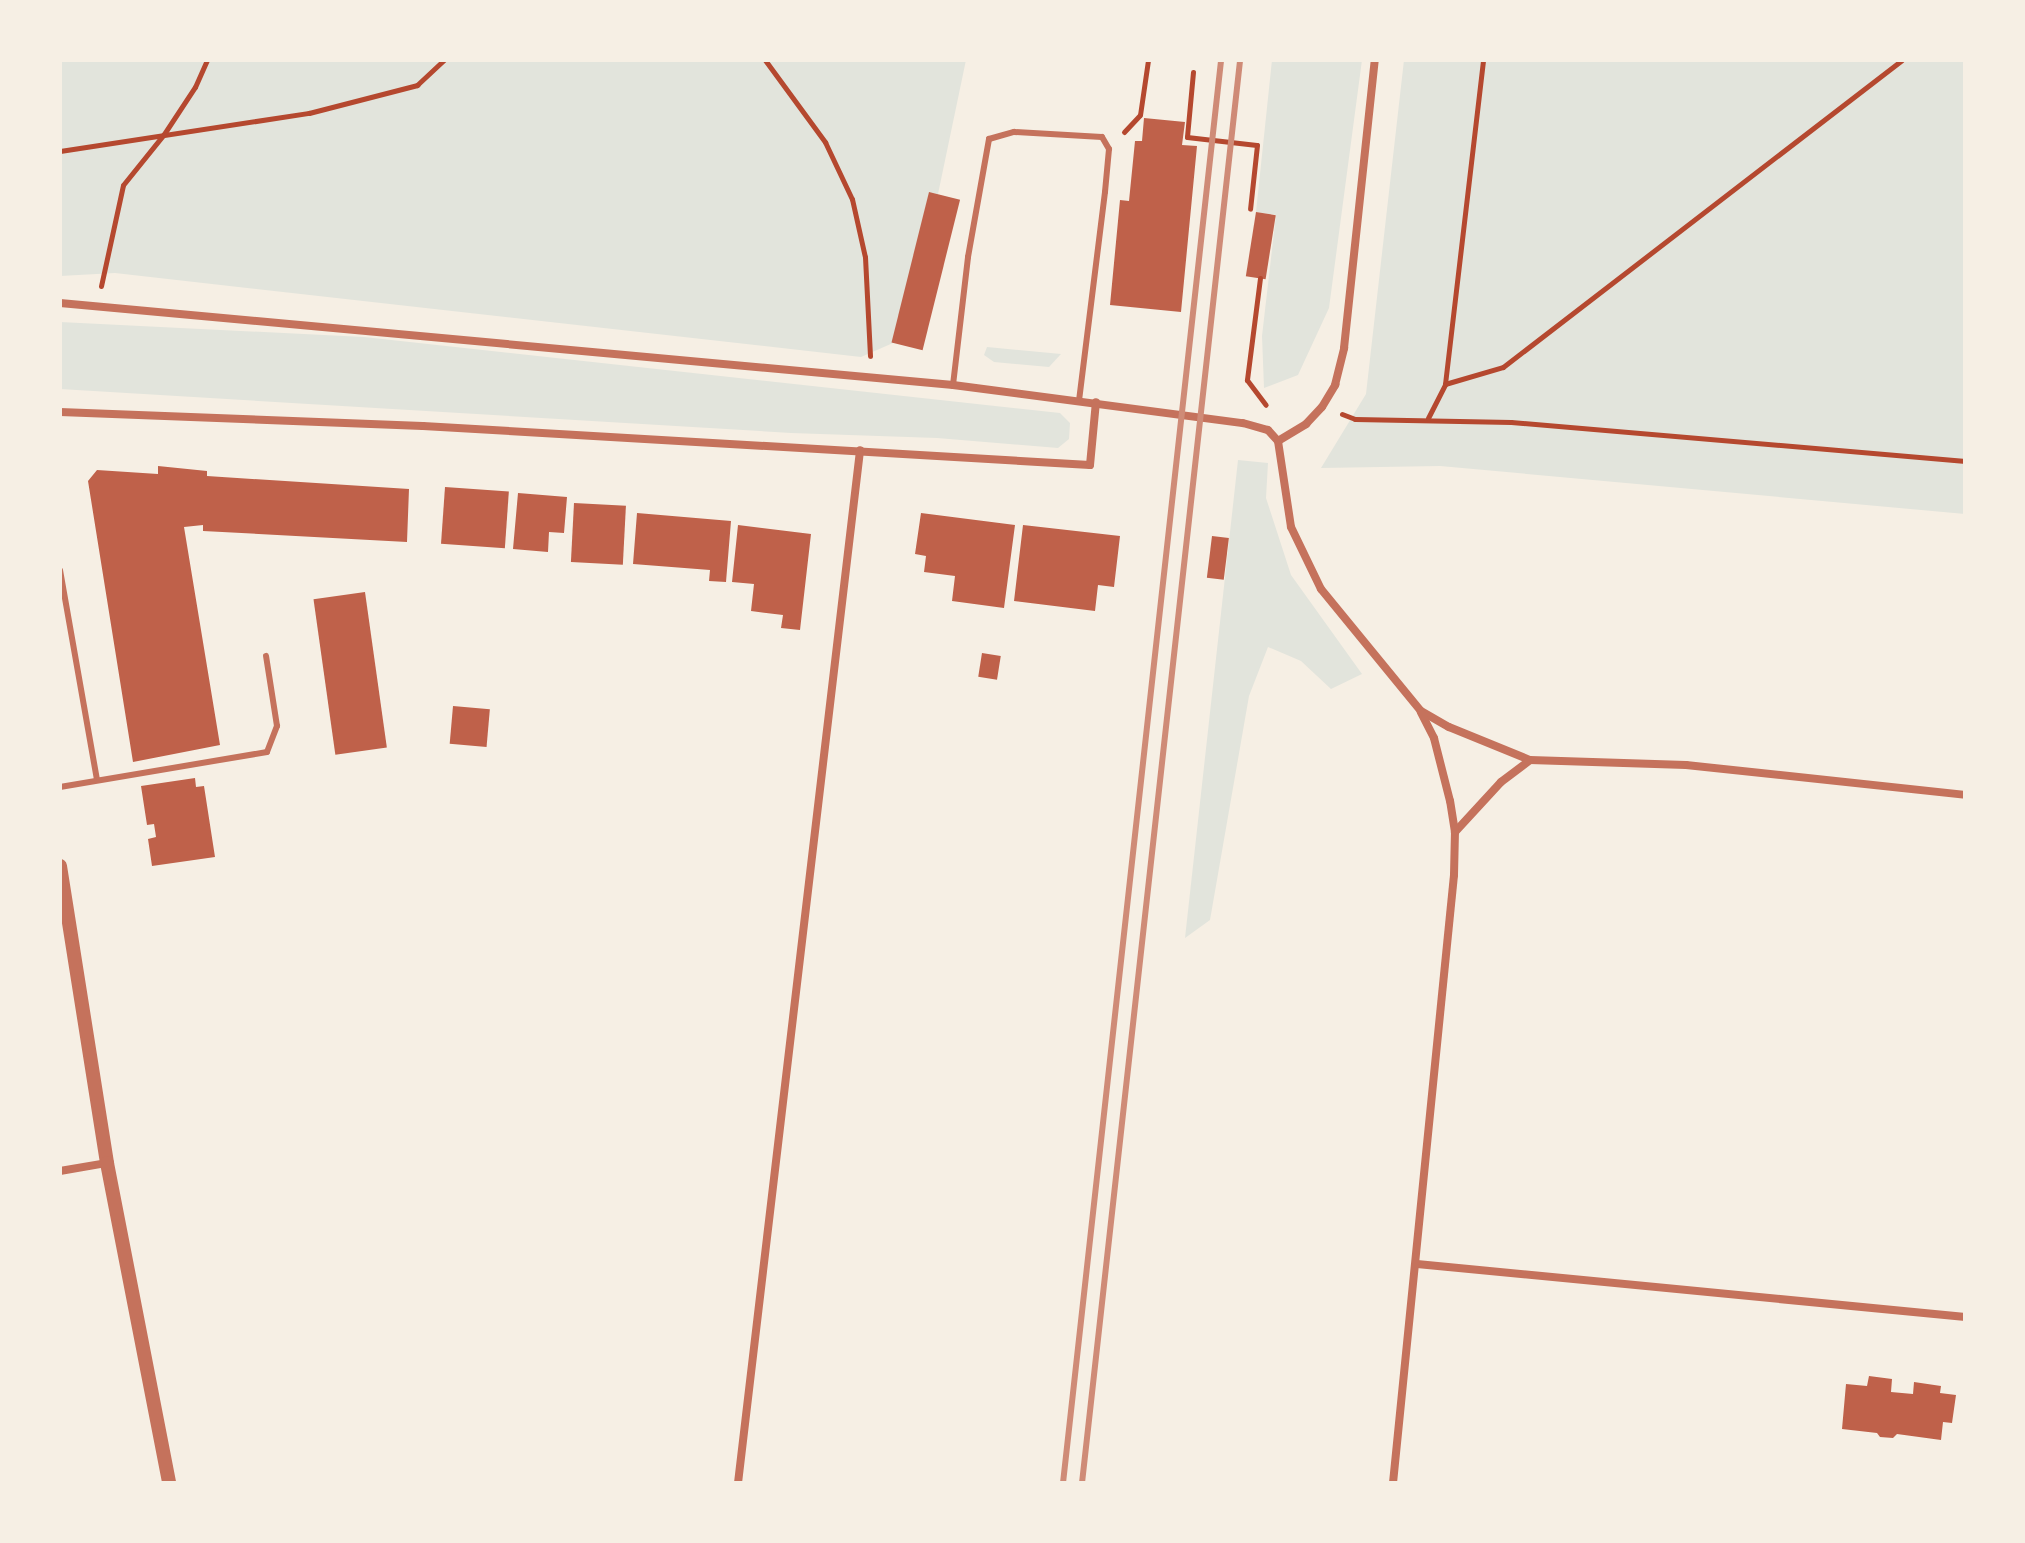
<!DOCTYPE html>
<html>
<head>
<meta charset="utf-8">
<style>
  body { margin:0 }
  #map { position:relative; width:2025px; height:1543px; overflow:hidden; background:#f6efe4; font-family:"Source Sans 3",sans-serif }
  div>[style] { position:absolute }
  .green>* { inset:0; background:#e2e4dc }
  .building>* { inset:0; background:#bf614a; transform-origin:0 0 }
  .path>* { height:5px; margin:-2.5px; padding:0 2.5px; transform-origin:2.5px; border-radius:2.5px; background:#b5482f }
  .service>* { height:6px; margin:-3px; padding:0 3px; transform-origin:3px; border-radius:3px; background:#c5725c }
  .minor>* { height:8px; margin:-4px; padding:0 4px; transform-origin:4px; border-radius:4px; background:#c5725c }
  .tertiary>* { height:14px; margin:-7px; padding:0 7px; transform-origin:7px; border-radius:7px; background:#c5725c }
  .rail>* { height:6px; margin:-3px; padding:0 3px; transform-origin:3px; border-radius:3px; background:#cf8b77 }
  span { translate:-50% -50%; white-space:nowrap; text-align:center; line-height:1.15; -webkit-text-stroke:8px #f6efe4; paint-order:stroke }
  .frame { position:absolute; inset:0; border:62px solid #f6efe4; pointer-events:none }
</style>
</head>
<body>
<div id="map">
  <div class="green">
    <div style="clip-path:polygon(60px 60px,966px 60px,938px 194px,929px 193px,893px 343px,861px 357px,115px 273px,60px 276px)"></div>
    <div style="clip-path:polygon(1272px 60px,1362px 60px,1329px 308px,1298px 375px,1264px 388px,1262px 336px,1276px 215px,1256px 212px)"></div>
    <div style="clip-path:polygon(1404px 60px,1965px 60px,1965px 514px,1440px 466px,1321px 468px,1366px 394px)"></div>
    <div style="clip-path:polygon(60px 322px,364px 337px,1060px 413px,1070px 423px,1069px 439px,1058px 448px,937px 438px,791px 433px,60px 389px)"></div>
    <div style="clip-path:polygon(987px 347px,1061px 354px,1049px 367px,994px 362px,984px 355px)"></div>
    <div style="clip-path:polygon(1238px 460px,1268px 463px,1266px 498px,1291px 575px,1362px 674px,1331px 689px,1301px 661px,1268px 647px,1249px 696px,1210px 920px,1185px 938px)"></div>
  </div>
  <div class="building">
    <div style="clip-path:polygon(1144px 118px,1185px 122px,1182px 145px,1197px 146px,1181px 312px,1110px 305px,1120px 200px,1129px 201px,1135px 141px,1142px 141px)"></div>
    <div style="left:929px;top:192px;width:32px;height:155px;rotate:14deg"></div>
    <div style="left:1256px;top:212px;width:20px;height:65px;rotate:9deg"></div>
    <div style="clip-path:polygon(158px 466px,207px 471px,207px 476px,409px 489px,407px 542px,203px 531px,203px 525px,184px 527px,220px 745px,133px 762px,88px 481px,97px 470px,158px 474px)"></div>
    <div style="left:445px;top:487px;width:64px;height:57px;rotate:4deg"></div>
    <div style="clip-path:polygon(518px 493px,567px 497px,564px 533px,549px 532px,548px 552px,513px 549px)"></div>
    <div style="left:574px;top:503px;width:52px;height:59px;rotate:3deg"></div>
    <div style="clip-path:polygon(637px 513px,731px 521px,726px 582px,709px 581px,710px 570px,633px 564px)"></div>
    <div style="clip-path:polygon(921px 513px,1015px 525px,1004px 608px,952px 601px,955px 576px,924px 572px,926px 556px,915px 554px)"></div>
    <div style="clip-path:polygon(738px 525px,811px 534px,800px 630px,781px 628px,783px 615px,751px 611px,754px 584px,732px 582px)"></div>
    <div style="clip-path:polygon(1023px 525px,1120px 536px,1114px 587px,1098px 585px,1095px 611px,1014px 601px)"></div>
    <div style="left:1212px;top:536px;width:17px;height:42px;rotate:7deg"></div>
    <div style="left:365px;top:592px;width:157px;height:52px;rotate:82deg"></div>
    <div style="left:982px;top:653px;width:19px;height:24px;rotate:9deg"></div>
    <div style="left:453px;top:706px;width:37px;height:38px;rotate:5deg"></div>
    <div style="clip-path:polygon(195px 778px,196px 787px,204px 786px,215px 857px,152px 866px,148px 839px,156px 837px,154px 824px,147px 825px,141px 786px)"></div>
    <div style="clip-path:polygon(1869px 1376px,1892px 1379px,1891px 1392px,1913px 1394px,1914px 1382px,1941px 1386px,1940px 1393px,1956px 1395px,1952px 1423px,1943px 1422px,1941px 1440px,1897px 1434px,1893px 1438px,1880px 1437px,1877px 1433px,1842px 1429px,1846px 1384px,1867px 1386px)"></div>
  </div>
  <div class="path">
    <div style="left:765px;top:60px;width:102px;rotate:53.8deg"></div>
    <div style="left:825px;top:142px;width:63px;rotate:64.7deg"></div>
    <div style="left:852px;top:199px;width:59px;rotate:77.4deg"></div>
    <div style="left:865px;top:257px;width:99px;rotate:87.1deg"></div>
    <div style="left:1193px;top:72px;width:65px;rotate:95.3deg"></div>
    <div style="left:1187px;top:137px;width:70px;rotate:6.5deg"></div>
    <div style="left:1257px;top:145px;width:64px;rotate:96.2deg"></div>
    <div style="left:1124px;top:132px;width:23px;rotate:-47deg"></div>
    <div style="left:1140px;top:115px;width:56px;rotate:-81.7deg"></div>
    <div style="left:60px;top:151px;width:252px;rotate:-8.7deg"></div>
    <div style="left:309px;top:113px;width:112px;rotate:-14.5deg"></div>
    <div style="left:417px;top:85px;width:37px;rotate:-43deg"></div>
    <div style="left:1260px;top:278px;width:103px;rotate:97.3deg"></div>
    <div style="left:1247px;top:380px;width:31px;rotate:53deg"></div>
    <div style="left:101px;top:286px;width:103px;rotate:-77.7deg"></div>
    <div style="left:123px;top:185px;width:65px;rotate:-51.2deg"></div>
    <div style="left:164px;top:134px;width:56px;rotate:-56.6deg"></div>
    <div style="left:195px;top:87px;width:30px;rotate:-66deg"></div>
    <div style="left:1445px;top:384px;width:326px;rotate:-83.3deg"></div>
    <div style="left:1342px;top:414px;width:14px;rotate:21deg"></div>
    <div style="left:1355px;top:419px;width:156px;rotate:1.1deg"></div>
    <div style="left:1511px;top:422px;width:456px;rotate:4.9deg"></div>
    <div style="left:1428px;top:418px;width:38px;rotate:-63deg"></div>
    <div style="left:1445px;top:384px;width:60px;rotate:-16.3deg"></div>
    <div style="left:1503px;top:367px;width:503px;rotate:-37.58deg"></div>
  </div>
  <div class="service">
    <div style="left:953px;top:385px;width:129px;rotate:-83.3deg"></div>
    <div style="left:968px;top:257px;width:120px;rotate:-79.9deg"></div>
    <div style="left:989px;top:139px;width:26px;rotate:-16deg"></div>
    <div style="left:1014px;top:132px;width:88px;rotate:3.3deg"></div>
    <div style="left:1102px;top:137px;width:14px;rotate:60deg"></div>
    <div style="left:1109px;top:149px;width:43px;rotate:95.3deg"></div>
    <div style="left:1105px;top:192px;width:210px;rotate:97.1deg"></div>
    <div style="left:60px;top:570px;width:212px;rotate:80deg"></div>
    <div style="left:60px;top:787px;width:210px;rotate:-9.6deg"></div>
    <div style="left:267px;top:752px;width:28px;rotate:-69deg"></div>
    <div style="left:277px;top:726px;width:71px;rotate:-98.9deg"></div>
  </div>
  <div class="minor">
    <div style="left:60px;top:303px;width:897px;rotate:5.25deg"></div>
    <div style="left:953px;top:385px;width:292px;rotate:7.5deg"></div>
    <div style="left:1243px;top:423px;width:26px;rotate:16deg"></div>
    <div style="left:1268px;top:430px;width:15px;rotate:48deg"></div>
    <div style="left:1278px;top:441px;width:87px;rotate:81.4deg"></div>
    <div style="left:1291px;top:527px;width:69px;rotate:64.2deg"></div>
    <div style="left:1321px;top:589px;width:158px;rotate:50.7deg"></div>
    <div style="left:1421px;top:711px;width:32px;rotate:30deg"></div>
    <div style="left:1449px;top:727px;width:87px;rotate:22.2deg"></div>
    <div style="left:1530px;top:760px;width:156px;rotate:1.8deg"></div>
    <div style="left:1686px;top:765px;width:281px;rotate:6.1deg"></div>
    <div style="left:60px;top:412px;width:363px;rotate:2.2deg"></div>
    <div style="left:423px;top:426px;width:668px;rotate:3.35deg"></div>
    <div style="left:1090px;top:465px;width:63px;rotate:-84.6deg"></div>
    <div style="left:1278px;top:441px;width:33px;rotate:-31deg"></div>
    <div style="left:1306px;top:424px;width:23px;rotate:-47deg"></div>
    <div style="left:1322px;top:407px;width:26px;rotate:-59deg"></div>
    <div style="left:1335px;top:385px;width:38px;rotate:-76deg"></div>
    <div style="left:1344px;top:348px;width:290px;rotate:-83.9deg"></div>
    <div style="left:1455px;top:832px;width:68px;rotate:-47.4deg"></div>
    <div style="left:1501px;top:782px;width:36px;rotate:-37deg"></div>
    <div style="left:60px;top:1171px;width:48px;rotate:-9.7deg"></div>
    <div style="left:1417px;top:1264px;width:551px;rotate:5.52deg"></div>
    <div style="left:738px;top:1483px;width:1040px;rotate:-83.26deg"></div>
    <div style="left:1393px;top:1483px;width:611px;rotate:-84.27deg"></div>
    <div style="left:1454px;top:875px;width:43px;rotate:-88.7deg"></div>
    <div style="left:1455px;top:832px;width:31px;rotate:-99deg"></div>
    <div style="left:1450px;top:801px;width:65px;rotate:-104.3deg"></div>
    <div style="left:1434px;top:738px;width:29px;rotate:-117deg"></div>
  </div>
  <div class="tertiary">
    <div style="left:60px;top:866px;width:301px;rotate:81deg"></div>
    <div style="left:107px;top:1163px;width:326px;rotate:79deg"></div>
  </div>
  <div class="rail">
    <div style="left:1063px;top:1483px;width:1432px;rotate:-83.66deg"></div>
    <div style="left:1082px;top:1483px;width:1432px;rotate:-83.66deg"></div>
  </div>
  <div class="frame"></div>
</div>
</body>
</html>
